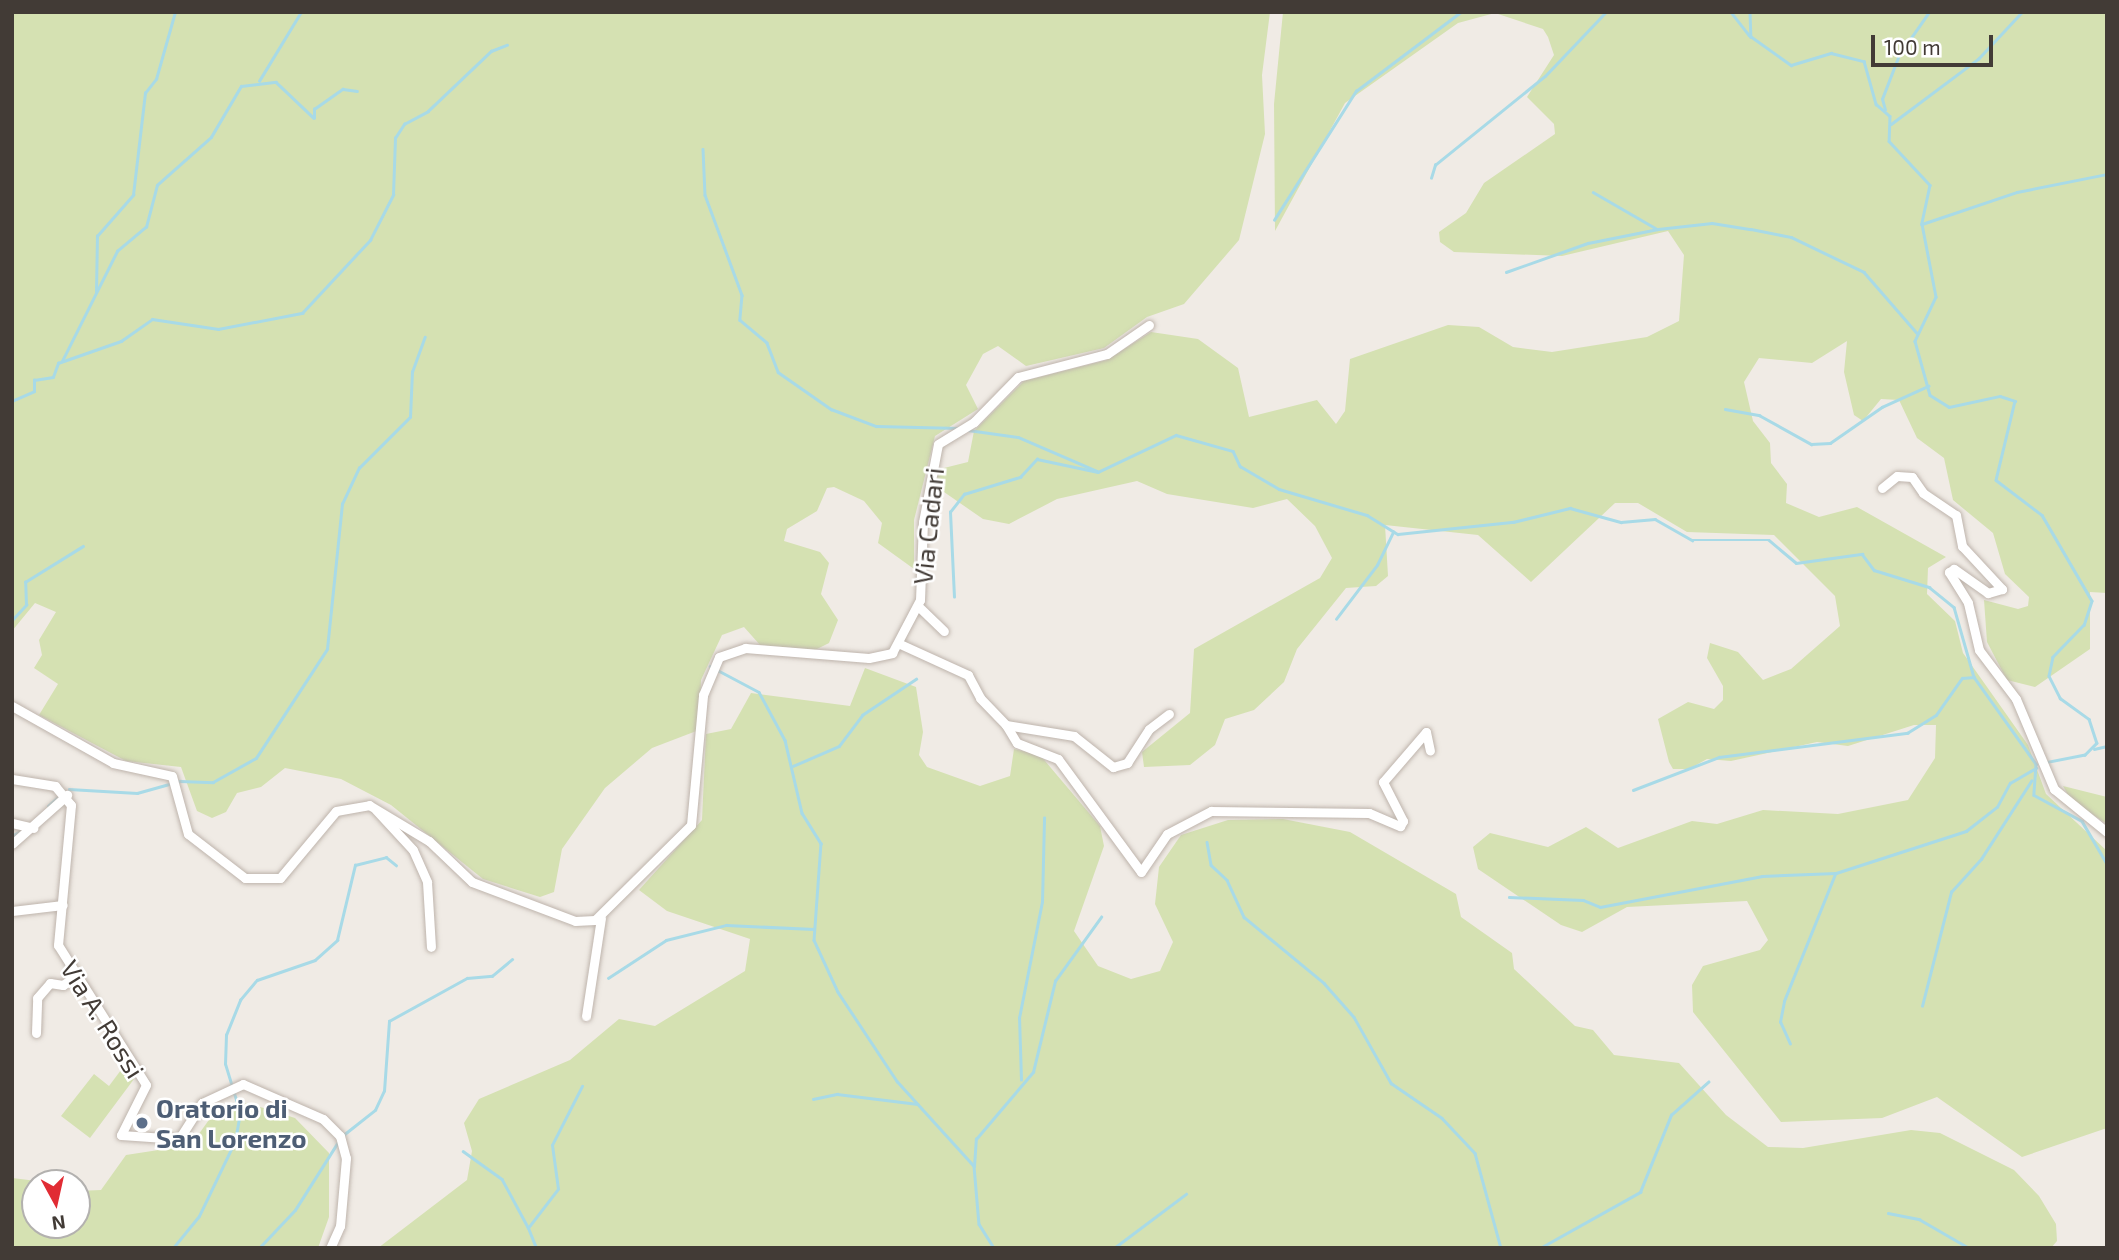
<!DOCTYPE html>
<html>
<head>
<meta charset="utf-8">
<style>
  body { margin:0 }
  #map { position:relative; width:2119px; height:1260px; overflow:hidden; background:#f0ebe5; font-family:"Exo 2",sans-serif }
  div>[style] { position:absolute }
  .green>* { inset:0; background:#d5e1b2 }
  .stream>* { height:2.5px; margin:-1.25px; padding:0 1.25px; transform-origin:1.25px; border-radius:1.25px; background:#a8dae7 }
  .roads { filter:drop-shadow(0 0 2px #beb4ac) drop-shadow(0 0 2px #beb4ac) }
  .minor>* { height:9px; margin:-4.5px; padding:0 4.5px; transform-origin:4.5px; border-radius:4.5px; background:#fff }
  .dots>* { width:19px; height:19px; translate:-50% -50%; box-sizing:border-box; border:4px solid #fff; border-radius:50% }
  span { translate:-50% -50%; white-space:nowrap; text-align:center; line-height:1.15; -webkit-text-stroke:5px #fff; paint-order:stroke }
  .street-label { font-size:26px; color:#423b36 }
  .service-label { font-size:26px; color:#4e5e75; font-weight:700 }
  .left { translate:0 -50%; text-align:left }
  .frame { position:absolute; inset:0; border:14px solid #423b36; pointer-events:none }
  .north { position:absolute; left:21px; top:1169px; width:70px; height:70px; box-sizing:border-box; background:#fff; border:2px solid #b3b1af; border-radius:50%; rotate:172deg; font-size:19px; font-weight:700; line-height:28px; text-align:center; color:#423b36 }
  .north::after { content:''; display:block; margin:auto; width:24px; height:32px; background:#e12c34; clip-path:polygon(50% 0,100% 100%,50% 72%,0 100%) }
  .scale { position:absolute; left:1871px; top:35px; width:122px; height:32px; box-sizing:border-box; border:4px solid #423b36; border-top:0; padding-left:9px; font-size:21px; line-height:24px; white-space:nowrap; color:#423b36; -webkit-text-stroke:5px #fff; paint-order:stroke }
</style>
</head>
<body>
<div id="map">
  <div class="green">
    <div style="clip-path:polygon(12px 12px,1270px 12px,1262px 75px,1265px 134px,1239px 240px,1184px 304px,1147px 317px,1104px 348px,1026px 366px,998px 346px,983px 354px,966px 385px,978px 409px,935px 436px,914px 520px,914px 569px,878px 543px,882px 523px,864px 501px,834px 487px,827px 488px,817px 511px,787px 529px,784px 541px,820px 552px,829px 563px,821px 594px,838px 620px,829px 643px,815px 650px,760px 645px,744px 627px,722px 635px,701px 680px,699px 730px,652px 748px,605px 788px,562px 849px,554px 892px,540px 897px,483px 879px,391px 805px,341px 779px,285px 768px,261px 787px,237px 793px,226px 812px,212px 818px,197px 811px,181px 767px,126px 761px,39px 715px,58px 684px,34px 668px,42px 655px,39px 640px,56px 612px,35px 603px,12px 631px)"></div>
    <div style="clip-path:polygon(1283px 12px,2107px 12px,2107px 593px,2090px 592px,2090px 649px,2035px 687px,2007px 680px,1987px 642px,1984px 600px,2018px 609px,2028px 606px,2029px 597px,2005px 574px,1993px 533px,1953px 500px,1944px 458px,1917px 438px,1899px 400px,1881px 399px,1863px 421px,1854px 415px,1844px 372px,1847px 341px,1812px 363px,1759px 358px,1744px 382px,1753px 421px,1770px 443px,1771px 463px,1787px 484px,1786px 503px,1819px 517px,1857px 507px,1946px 557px,1928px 568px,1927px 594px,1955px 621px,1963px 653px,2028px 745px,2046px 794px,2107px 851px,2107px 1128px,2022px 1157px,1937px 1097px,1882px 1118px,1781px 1122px,1693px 1012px,1692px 985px,1703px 966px,1760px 950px,1768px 940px,1747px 901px,1627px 907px,1582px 932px,1561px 925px,1478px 869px,1473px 847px,1490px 833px,1548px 847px,1586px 827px,1618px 848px,1692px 821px,1717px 824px,1763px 810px,1838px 814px,1908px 800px,1935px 758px,1936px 725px,1914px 725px,1848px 746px,1817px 742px,1731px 761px,1707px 759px,1689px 769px,1673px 769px,1669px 762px,1658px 719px,1688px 702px,1714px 709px,1723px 700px,1723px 686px,1707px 658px,1710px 643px,1738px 652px,1763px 680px,1791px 669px,1840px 626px,1835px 596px,1774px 535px,1687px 532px,1638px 503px,1615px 503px,1531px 582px,1478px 535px,1385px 525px,1388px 576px,1376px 586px,1346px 588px,1297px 649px,1284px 682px,1254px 710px,1225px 719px,1215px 745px,1190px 765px,1144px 767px,1142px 752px,1190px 713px,1194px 649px,1320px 578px,1332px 558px,1315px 526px,1287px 499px,1253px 508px,1167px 494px,1137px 481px,1057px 499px,1009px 524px,983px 519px,931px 483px,944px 468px,968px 462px,974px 431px,1024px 381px,1107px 360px,1151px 332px,1198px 339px,1238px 368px,1249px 417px,1317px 400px,1336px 424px,1345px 411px,1350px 359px,1448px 325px,1479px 327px,1513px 347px,1552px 352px,1647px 337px,1679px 321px,1684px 255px,1668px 231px,1562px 256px,1454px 252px,1440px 242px,1439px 232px,1466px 213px,1484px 183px,1555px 134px,1554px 124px,1527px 97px,1554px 55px,1548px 37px,1543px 29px,1495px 13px,1458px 23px,1345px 103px,1275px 231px,1274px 104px)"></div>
    <div style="clip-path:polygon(865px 668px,916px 687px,923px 732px,919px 755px,927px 767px,980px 786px,1010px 776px,1014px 749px,1040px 755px,1100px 826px,1104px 846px,1074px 931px,1098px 966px,1131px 979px,1160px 971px,1173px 942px,1155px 904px,1159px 867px,1181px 835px,1228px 820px,1283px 819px,1350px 832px,1456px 894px,1461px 917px,1512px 953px,1514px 969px,1575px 1026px,1593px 1030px,1614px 1055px,1679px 1063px,1726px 1115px,1768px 1147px,1803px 1148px,1911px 1130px,1940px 1133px,2014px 1170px,2039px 1196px,2056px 1224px,2057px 1241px,2051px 1248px,378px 1248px,467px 1180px,472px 1151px,464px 1123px,479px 1099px,570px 1060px,619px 1019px,655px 1026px,745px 971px,750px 939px,667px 911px,639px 890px,702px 820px,706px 734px,731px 729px,751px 693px,850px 706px)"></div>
    <div style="clip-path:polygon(2063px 786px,2107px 797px,2107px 824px,2071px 800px)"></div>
    <div style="clip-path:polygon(121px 1070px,134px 1079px,90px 1138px,61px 1116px,94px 1074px,109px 1086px)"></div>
    <div style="clip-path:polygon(248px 1103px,295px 1118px,329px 1153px,329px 1217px,318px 1248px,12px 1248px,12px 1178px,54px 1183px,35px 1183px,35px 1225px,77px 1225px,77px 1191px,101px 1190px,126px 1155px,191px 1145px,216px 1110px)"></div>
  </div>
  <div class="stream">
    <div style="left:1731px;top:12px;width:29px;rotate:52deg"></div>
    <div style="left:1749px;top:35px;width:52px;rotate:35.5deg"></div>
    <div style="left:1791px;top:65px;width:42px;rotate:-16.7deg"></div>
    <div style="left:1831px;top:53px;width:34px;rotate:14deg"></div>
    <div style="left:1864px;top:61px;width:45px;rotate:74.4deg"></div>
    <div style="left:1876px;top:104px;width:18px;rotate:41deg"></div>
    <div style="left:1890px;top:116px;width:25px;rotate:92deg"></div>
    <div style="left:1889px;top:141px;width:60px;rotate:47deg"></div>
    <div style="left:1930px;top:185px;width:40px;rotate:102deg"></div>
    <div style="left:1922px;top:224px;width:74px;rotate:79.1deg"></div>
    <div style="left:1936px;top:297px;width:49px;rotate:115.5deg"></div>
    <div style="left:1915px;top:341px;width:56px;rotate:74.5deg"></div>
    <div style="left:1930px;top:395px;width:22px;rotate:32deg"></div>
    <div style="left:1949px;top:407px;width:52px;rotate:-12.2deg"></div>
    <div style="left:2000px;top:396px;width:16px;rotate:18deg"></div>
    <div style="left:2015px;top:401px;width:81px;rotate:103.5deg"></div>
    <div style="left:1996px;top:480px;width:58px;rotate:37.3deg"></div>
    <div style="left:2042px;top:515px;width:99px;rotate:59.8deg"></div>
    <div style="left:2092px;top:601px;width:25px;rotate:108deg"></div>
    <div style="left:2084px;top:625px;width:45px;rotate:134.1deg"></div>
    <div style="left:2053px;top:657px;width:19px;rotate:102deg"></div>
    <div style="left:2049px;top:676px;width:25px;rotate:63deg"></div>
    <div style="left:2060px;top:698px;width:36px;rotate:36deg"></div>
    <div style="left:2089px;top:719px;width:25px;rotate:72deg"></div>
    <div style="left:2097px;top:743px;width:17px;rotate:135deg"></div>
    <div style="left:2085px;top:755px;width:42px;rotate:169deg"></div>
    <div style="left:1750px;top:12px;width:25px;rotate:88deg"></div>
    <div style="left:259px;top:81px;width:81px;rotate:-58.7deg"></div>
    <div style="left:1885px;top:110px;width:11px;rotate:-105deg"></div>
    <div style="left:1882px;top:99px;width:47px;rotate:-68.9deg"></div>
    <div style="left:1899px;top:55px;width:52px;rotate:-55.1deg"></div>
    <div style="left:1891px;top:124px;width:109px;rotate:-36.8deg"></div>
    <div style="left:1978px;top:59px;width:64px;rotate:-46.9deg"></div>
    <div style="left:703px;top:149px;width:46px;rotate:87.5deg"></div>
    <div style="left:705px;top:195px;width:107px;rotate:69.7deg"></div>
    <div style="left:742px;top:295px;width:25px;rotate:95deg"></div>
    <div style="left:740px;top:320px;width:35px;rotate:40deg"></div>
    <div style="left:767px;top:343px;width:31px;rotate:69deg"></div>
    <div style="left:778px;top:372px;width:65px;rotate:34.9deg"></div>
    <div style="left:831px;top:409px;width:48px;rotate:20.7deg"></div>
    <div style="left:876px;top:426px;width:83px;rotate:1.4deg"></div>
    <div style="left:1431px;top:178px;width:14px;rotate:-73deg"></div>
    <div style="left:1435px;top:165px;width:141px;rotate:-39deg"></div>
    <div style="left:1545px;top:76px;width:88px;rotate:-46.4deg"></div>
    <div style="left:1593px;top:192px;width:74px;rotate:30deg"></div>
    <div style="left:1274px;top:220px;width:153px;rotate:-57.6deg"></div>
    <div style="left:1356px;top:91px;width:131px;rotate:-37deg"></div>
    <div style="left:1922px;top:224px;width:100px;rotate:-18.6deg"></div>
    <div style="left:2017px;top:192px;width:92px;rotate:-11.3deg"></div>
    <div style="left:1506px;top:272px;width:87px;rotate:-19.5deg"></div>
    <div style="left:1588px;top:243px;width:71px;rotate:-11.3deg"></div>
    <div style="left:1658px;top:229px;width:54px;rotate:-6.3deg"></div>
    <div style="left:1712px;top:223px;width:39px;rotate:9deg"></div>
    <div style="left:1751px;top:229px;width:41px;rotate:11.3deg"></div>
    <div style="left:1791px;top:237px;width:81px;rotate:25.6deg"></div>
    <div style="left:1864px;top:272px;width:81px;rotate:49deg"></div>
    <div style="left:96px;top:292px;width:56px;rotate:-89deg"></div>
    <div style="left:97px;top:236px;width:55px;rotate:-48.7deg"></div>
    <div style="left:133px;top:195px;width:103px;rotate:-83.3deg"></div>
    <div style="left:145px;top:93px;width:18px;rotate:-52deg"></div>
    <div style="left:156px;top:79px;width:70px;rotate:-74.2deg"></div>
    <div style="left:62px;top:361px;width:123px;rotate:-63.4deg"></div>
    <div style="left:117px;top:251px;width:38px;rotate:-40deg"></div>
    <div style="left:146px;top:227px;width:43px;rotate:-75.3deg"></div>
    <div style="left:157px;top:185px;width:72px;rotate:-41.6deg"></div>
    <div style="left:211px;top:137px;width:59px;rotate:-59.5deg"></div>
    <div style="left:241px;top:86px;width:35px;rotate:-7deg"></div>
    <div style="left:276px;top:82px;width:52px;rotate:43.5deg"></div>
    <div style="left:314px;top:118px;width:9px;rotate:-90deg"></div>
    <div style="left:314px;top:109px;width:35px;rotate:-35deg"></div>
    <div style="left:343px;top:89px;width:14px;rotate:8deg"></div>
    <div style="left:12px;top:401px;width:24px;rotate:-24deg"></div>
    <div style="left:34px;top:391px;width:11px;rotate:-90deg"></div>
    <div style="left:34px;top:380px;width:19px;rotate:-9deg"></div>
    <div style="left:53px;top:377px;width:15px;rotate:-70deg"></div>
    <div style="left:58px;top:363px;width:67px;rotate:-19.2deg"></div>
    <div style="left:121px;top:341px;width:38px;rotate:-35deg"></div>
    <div style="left:152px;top:319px;width:67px;rotate:8.6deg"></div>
    <div style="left:218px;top:329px;width:86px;rotate:-10.8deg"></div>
    <div style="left:302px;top:313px;width:100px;rotate:-47deg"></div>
    <div style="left:370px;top:240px;width:51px;rotate:-62.9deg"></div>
    <div style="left:393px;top:195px;width:57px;rotate:-88deg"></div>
    <div style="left:395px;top:138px;width:17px;rotate:-57deg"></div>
    <div style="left:404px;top:124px;width:27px;rotate:-28deg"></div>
    <div style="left:428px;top:111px;width:87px;rotate:-43.6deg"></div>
    <div style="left:491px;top:51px;width:17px;rotate:-21deg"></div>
    <div style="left:1725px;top:409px;width:35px;rotate:10deg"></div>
    <div style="left:1759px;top:415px;width:60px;rotate:29.1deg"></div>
    <div style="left:1811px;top:444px;width:19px;rotate:-3deg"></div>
    <div style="left:1830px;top:443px;width:63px;rotate:-34.7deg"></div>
    <div style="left:1882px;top:407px;width:51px;rotate:-24.5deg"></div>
    <div style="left:968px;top:430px;width:50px;rotate:8deg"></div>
    <div style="left:1018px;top:437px;width:86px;rotate:23.3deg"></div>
    <div style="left:954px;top:597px;width:85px;rotate:-92.7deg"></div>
    <div style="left:950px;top:512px;width:23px;rotate:-52deg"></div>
    <div style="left:964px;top:494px;width:59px;rotate:-16.9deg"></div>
    <div style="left:1020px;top:477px;width:25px;rotate:-47deg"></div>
    <div style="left:1037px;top:459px;width:62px;rotate:12deg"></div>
    <div style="left:1098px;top:472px;width:86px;rotate:-25.4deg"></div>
    <div style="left:1176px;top:435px;width:59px;rotate:15.7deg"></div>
    <div style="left:1233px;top:451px;width:17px;rotate:65deg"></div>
    <div style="left:1240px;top:466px;width:45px;rotate:30.5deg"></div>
    <div style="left:1279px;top:489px;width:92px;rotate:16.5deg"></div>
    <div style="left:1367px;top:515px;width:36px;rotate:32deg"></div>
    <div style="left:1398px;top:534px;width:116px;rotate:-6deg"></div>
    <div style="left:1513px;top:522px;width:59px;rotate:-13.8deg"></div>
    <div style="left:1570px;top:508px;width:53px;rotate:15.4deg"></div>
    <div style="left:1621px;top:522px;width:34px;rotate:-5deg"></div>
    <div style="left:1655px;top:519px;width:43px;rotate:29.6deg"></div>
    <div style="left:1692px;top:540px;width:77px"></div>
    <div style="left:1769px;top:540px;width:35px;rotate:40deg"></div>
    <div style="left:1796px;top:563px;width:67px;rotate:-7.8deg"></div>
    <div style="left:1862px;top:554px;width:20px;rotate:53deg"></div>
    <div style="left:1874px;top:570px;width:58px;rotate:17.2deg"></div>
    <div style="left:1929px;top:587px;width:32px;rotate:39deg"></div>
    <div style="left:1954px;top:607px;width:73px;rotate:74.1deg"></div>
    <div style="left:1974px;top:677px;width:107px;rotate:54.5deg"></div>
    <div style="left:2036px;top:764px;width:31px;rotate:94deg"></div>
    <div style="left:2034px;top:795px;width:55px;rotate:28.4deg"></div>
    <div style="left:2082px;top:821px;width:50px;rotate:59.8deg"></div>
    <div style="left:1336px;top:619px;width:68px;rotate:-52.8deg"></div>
    <div style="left:1377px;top:565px;width:37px;rotate:-64deg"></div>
    <div style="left:12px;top:620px;width:21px;rotate:-47deg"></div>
    <div style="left:26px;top:605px;width:23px;rotate:-92deg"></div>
    <div style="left:25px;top:582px;width:68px;rotate:-31.8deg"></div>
    <div style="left:710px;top:666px;width:55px;rotate:28deg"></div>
    <div style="left:759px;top:692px;width:55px;rotate:61.6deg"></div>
    <div style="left:785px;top:740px;width:75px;rotate:76.9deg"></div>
    <div style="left:802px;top:813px;width:36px;rotate:58deg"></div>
    <div style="left:821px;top:843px;width:97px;rotate:94.1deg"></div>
    <div style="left:814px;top:940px;width:57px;rotate:65.2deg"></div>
    <div style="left:838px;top:992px;width:107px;rotate:56.5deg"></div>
    <div style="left:897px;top:1081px;width:115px;rotate:47.8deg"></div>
    <div style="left:974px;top:1166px;width:58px;rotate:85.1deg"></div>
    <div style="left:979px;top:1224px;width:28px;rotate:58deg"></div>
    <div style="left:2094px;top:749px;width:13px;rotate:-13deg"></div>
    <div style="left:793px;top:766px;width:50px;rotate:-23.5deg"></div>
    <div style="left:839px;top:746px;width:39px;rotate:-53deg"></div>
    <div style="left:862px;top:715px;width:65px;rotate:-33.7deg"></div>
    <div style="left:69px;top:789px;width:68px;rotate:3.4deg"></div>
    <div style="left:137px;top:793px;width:45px;rotate:-15.6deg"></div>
    <div style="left:180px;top:781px;width:33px;rotate:2deg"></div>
    <div style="left:213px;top:782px;width:49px;rotate:-29.2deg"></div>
    <div style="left:256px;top:758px;width:130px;rotate:-56.9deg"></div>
    <div style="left:327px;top:649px;width:146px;rotate:-84.1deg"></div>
    <div style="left:342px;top:504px;width:40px;rotate:-65deg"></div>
    <div style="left:359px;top:468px;width:72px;rotate:-45deg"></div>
    <div style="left:410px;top:417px;width:45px;rotate:-87.5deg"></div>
    <div style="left:412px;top:372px;width:37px;rotate:-70deg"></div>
    <div style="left:1633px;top:790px;width:92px;rotate:-21deg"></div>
    <div style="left:1719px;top:757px;width:190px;rotate:-7.3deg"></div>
    <div style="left:1907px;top:733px;width:34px;rotate:-32deg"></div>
    <div style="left:1936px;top:715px;width:45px;rotate:-54.9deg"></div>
    <div style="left:1962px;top:678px;width:12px;rotate:-5deg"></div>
    <div style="left:48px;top:806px;width:15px;rotate:-42deg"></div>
    <div style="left:12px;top:836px;width:9px;rotate:-32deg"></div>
    <div style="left:1207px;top:842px;width:23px;rotate:80deg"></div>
    <div style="left:1211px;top:865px;width:22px;rotate:43deg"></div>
    <div style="left:1227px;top:880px;width:41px;rotate:65.3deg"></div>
    <div style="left:1244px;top:917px;width:104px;rotate:39.5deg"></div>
    <div style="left:1324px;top:983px;width:45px;rotate:48.6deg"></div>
    <div style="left:1354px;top:1017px;width:76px;rotate:60.7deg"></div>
    <div style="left:1391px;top:1083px;width:62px;rotate:34.5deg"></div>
    <div style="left:1442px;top:1118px;width:48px;rotate:46.7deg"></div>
    <div style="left:1475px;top:1153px;width:98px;rotate:74.7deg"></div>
    <div style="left:1509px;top:897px;width:74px;rotate:2.3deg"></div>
    <div style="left:1583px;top:900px;width:18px;rotate:22deg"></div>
    <div style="left:1600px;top:907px;width:165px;rotate:-10.8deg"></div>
    <div style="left:1762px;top:876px;width:74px;rotate:-2.3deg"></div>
    <div style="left:1836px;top:873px;width:137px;rotate:-17.9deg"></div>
    <div style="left:1966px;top:831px;width:39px;rotate:-38deg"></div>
    <div style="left:1997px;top:807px;width:27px;rotate:-62deg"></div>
    <div style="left:2010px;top:783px;width:30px;rotate:-30deg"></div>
    <div style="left:608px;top:978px;width:69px;rotate:-33.2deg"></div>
    <div style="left:666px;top:940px;width:62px;rotate:-14deg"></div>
    <div style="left:726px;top:925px;width:88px;rotate:2.6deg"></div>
    <div style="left:1922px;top:1006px;width:118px;rotate:-75.7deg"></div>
    <div style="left:1951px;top:892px;width:45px;rotate:-47.7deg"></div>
    <div style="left:1981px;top:859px;width:93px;rotate:-57.3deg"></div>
    <div style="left:1790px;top:1044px;width:24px;rotate:-114deg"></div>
    <div style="left:1780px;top:1022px;width:21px;rotate:-79deg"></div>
    <div style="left:1784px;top:1001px;width:137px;rotate:-68.1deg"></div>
    <div style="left:1021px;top:1080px;width:62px;rotate:-91.8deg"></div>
    <div style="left:1019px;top:1018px;width:118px;rotate:-78.8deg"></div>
    <div style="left:1042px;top:902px;width:84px;rotate:-88.6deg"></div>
    <div style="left:813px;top:1099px;width:25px;rotate:-12deg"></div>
    <div style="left:837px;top:1094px;width:81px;rotate:7.1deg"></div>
    <div style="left:342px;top:1136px;width:42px;rotate:-38.2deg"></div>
    <div style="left:375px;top:1110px;width:21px;rotate:-65deg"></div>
    <div style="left:384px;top:1091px;width:70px;rotate:-85.9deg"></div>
    <div style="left:389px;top:1021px;width:89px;rotate:-28.9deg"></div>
    <div style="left:467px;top:978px;width:25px;rotate:-5deg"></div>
    <div style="left:492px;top:976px;width:26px;rotate:-40deg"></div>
    <div style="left:463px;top:1151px;width:48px;rotate:35.7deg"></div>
    <div style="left:502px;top:1179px;width:55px;rotate:61.6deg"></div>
    <div style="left:974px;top:1166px;width:27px;rotate:-86deg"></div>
    <div style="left:976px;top:1139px;width:88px;rotate:-49.6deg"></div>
    <div style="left:1033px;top:1072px;width:94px;rotate:-76.4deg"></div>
    <div style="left:1055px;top:981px;width:79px;rotate:-54.3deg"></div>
    <div style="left:1888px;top:1213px;width:32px;rotate:11deg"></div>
    <div style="left:1919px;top:1219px;width:58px;rotate:30.1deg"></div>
    <div style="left:1306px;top:1247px;width:1px;rotate:90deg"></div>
    <div style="left:173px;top:1248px;width:41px;rotate:-50.9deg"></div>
    <div style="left:199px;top:1216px;width:83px;rotate:-64.4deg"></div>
    <div style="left:235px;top:1141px;width:28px;rotate:-80deg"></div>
    <div style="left:240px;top:1113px;width:51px;rotate:-107deg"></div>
    <div style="left:225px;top:1064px;width:29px;rotate:-88deg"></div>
    <div style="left:226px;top:1035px;width:38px;rotate:-68deg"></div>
    <div style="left:240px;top:1000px;width:26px;rotate:-50deg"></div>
    <div style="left:257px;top:980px;width:61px;rotate:-19deg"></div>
    <div style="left:315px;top:960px;width:30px;rotate:-42deg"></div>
    <div style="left:337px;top:940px;width:77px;rotate:-76.5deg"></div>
    <div style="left:355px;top:865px;width:32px;rotate:-14deg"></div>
    <div style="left:386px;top:857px;width:13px;rotate:39deg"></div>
    <div style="left:259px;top:1248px;width:52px;rotate:-46.5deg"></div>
    <div style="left:295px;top:1210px;width:80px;rotate:-57.7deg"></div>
    <div style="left:536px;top:1248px;width:22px;rotate:-112deg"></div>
    <div style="left:528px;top:1228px;width:49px;rotate:-52.4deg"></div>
    <div style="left:558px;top:1189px;width:44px;rotate:-97.8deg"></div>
    <div style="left:552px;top:1145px;width:66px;rotate:-63deg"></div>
    <div style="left:1114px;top:1248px;width:90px;rotate:-36.9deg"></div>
    <div style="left:1540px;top:1248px;width:115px;rotate:-29.2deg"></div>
    <div style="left:1640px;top:1192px;width:83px;rotate:-68.1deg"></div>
    <div style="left:1671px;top:1115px;width:50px;rotate:-41.7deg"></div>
  </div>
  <div class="roads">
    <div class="minor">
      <div style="left:1882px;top:488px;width:19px;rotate:-39deg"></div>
      <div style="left:1897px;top:476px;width:15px;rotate:4deg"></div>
      <div style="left:1912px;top:477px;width:19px;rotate:55deg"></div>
      <div style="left:1923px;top:493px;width:40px;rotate:34deg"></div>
      <div style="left:1956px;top:515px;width:32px;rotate:79deg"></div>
      <div style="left:1962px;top:546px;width:59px;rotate:47.1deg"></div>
      <div style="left:2002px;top:589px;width:15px;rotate:164deg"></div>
      <div style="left:1988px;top:593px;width:42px;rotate:-144.8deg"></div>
      <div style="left:1954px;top:569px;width:6px;rotate:149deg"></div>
      <div style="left:1949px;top:572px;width:36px;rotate:58deg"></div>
      <div style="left:1968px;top:603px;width:48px;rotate:76.8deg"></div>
      <div style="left:1979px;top:650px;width:61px;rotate:52.9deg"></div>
      <div style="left:2016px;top:699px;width:98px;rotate:67.1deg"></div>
      <div style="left:2054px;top:789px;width:68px;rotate:39.1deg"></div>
      <div style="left:918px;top:606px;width:36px;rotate:44deg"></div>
      <div style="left:900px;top:644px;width:75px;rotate:24.5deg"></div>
      <div style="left:968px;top:675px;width:26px;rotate:62deg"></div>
      <div style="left:980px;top:698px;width:37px;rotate:46deg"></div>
      <div style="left:1006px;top:725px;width:69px;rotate:9.2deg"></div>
      <div style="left:1074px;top:736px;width:50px;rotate:38.5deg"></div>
      <div style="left:1113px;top:767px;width:15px;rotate:-16deg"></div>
      <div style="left:1127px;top:763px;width:40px;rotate:-57.1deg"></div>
      <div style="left:1149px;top:729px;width:25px;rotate:-37deg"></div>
      <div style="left:12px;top:706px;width:116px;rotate:29.4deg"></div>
      <div style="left:113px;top:763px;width:60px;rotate:12.4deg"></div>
      <div style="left:172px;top:776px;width:60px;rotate:74.6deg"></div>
      <div style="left:188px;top:834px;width:72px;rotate:37.7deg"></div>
      <div style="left:245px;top:878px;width:35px"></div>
      <div style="left:280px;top:878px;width:87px;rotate:-50.1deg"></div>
      <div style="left:336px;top:811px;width:34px;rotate:-10deg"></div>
      <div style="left:369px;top:805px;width:70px;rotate:31deg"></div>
      <div style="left:429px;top:841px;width:59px;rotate:43.6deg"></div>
      <div style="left:472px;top:882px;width:110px;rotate:20.7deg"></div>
      <div style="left:575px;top:921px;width:20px;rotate:-3deg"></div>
      <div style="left:595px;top:920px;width:135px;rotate:-44.7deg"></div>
      <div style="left:691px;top:825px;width:131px;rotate:-84.7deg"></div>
      <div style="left:703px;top:695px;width:41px;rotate:-67.2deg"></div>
      <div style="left:719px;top:657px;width:28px;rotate:-19deg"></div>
      <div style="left:745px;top:648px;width:124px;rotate:4.6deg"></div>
      <div style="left:869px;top:658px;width:24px;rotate:-12deg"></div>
      <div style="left:892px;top:653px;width:60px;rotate:-62.2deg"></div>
      <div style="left:920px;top:600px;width:78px;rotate:-87.8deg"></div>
      <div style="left:923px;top:522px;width:79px;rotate:-79.1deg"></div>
      <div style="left:938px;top:444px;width:42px;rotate:-31.4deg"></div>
      <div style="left:974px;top:422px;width:63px;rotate:-45.6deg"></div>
      <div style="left:1018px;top:377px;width:92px;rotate:-14.5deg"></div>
      <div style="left:1107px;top:354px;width:51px;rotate:-34.6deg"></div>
      <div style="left:1006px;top:725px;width:21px;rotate:59deg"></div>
      <div style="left:1017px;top:743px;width:44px;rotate:21.3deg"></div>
      <div style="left:1058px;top:759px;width:140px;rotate:53.7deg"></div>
      <div style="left:1141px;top:872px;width:46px;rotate:-55.6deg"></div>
      <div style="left:1167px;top:834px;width:50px;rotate:-27.6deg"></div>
      <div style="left:1211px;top:811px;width:158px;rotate:0.7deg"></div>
      <div style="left:1369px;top:813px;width:34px;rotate:23deg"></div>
      <div style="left:1400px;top:826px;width:6px;rotate:-59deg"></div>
      <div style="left:1403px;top:821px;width:44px;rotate:-117.1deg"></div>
      <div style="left:1383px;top:782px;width:66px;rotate:-49.3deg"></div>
      <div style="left:1426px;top:732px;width:19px;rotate:78deg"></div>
      <div style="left:12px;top:779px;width:44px;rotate:9.2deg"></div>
      <div style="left:55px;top:786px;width:25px;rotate:50deg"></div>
      <div style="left:71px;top:805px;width:141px;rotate:95.3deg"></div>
      <div style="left:58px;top:945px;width:165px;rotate:57.8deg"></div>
      <div style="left:146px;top:1085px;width:56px;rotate:116.6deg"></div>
      <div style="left:121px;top:1135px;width:58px;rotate:3.9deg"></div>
      <div style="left:179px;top:1139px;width:43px;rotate:-57.4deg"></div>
      <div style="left:202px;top:1103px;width:45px;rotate:-24.9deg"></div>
      <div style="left:243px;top:1084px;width:87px;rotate:23.6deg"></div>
      <div style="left:323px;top:1119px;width:24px;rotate:45deg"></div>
      <div style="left:340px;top:1136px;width:23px;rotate:75deg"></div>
      <div style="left:346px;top:1158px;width:68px;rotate:95deg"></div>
      <div style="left:340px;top:1226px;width:24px;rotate:114deg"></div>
      <div style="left:376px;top:810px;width:54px;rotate:47.2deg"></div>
      <div style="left:413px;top:850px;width:35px;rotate:66deg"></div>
      <div style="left:427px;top:882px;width:65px;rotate:86.5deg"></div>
      <div style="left:12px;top:823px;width:22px;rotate:13deg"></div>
      <div style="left:12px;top:844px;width:74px;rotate:-41.7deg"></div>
      <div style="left:12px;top:911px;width:51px;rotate:-6.7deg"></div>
      <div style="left:586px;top:1016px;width:99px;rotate:-81.3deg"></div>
      <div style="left:36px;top:1033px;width:35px;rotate:-88deg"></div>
      <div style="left:37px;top:998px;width:20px;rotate:-49deg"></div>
      <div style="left:50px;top:983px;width:13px;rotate:9deg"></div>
      <div style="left:63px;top:985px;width:17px;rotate:-36deg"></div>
    </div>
  </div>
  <div class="dots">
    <div style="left:142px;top:1123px;background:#5c6f8a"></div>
  </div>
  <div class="street-label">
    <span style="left:928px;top:526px;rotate:-84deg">Via Cadari</span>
    <span style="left:103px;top:1019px;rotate:58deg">Via A. Rossi</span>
  </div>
  <div class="service-label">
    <span class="left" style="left:156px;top:1123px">Oratorio di<br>San Lorenzo</span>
  </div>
  <div class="frame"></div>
  <div class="north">N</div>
  <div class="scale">100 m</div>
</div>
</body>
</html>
